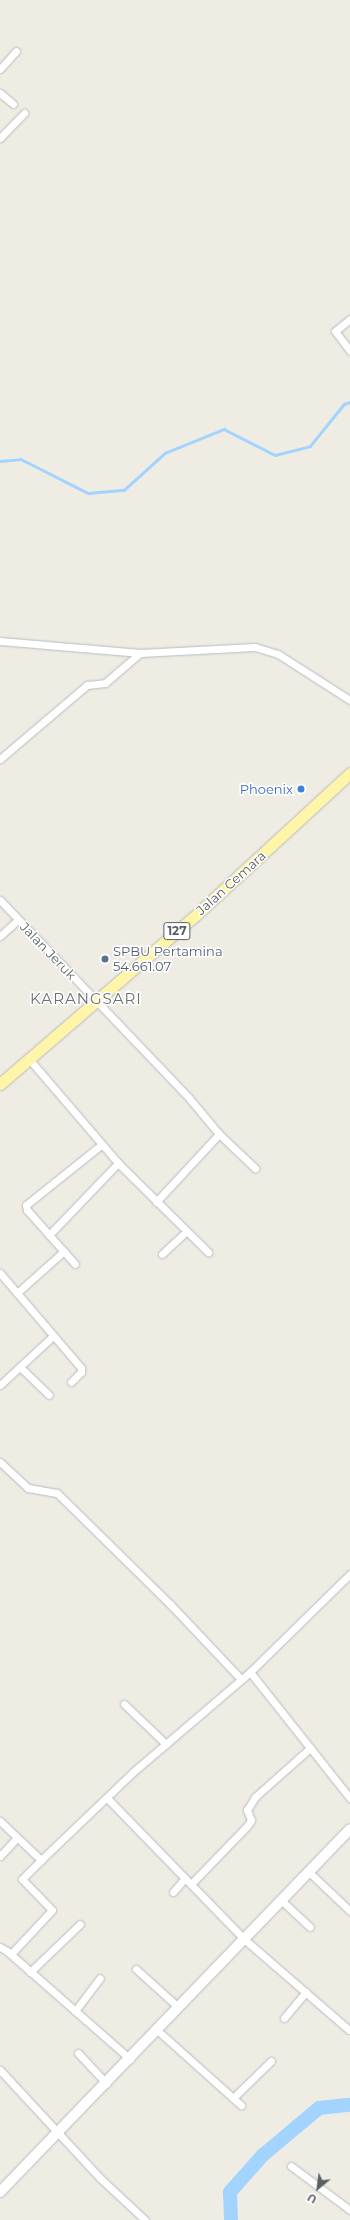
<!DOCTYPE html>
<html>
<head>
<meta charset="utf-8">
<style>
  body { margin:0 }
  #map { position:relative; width:350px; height:2220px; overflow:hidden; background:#efede3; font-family:Montserrat,sans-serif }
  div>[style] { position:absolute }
  .stream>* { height:2.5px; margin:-1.25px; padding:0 1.25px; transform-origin:1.25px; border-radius:1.25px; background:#a3d3ff }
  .river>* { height:14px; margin:-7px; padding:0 7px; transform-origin:7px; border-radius:7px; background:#a3d3ff }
  .roads { filter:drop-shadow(0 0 1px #b8bbc0) drop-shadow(0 0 1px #b8bbc0) }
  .street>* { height:7px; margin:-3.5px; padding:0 3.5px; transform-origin:3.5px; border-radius:3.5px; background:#fff }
  .secondary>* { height:10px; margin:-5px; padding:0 5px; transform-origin:5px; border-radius:5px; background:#fff }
  .primary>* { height:11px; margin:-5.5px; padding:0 5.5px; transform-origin:5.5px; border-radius:5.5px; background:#fff5a8 }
  .dots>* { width:11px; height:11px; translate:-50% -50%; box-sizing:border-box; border:2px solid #fff; border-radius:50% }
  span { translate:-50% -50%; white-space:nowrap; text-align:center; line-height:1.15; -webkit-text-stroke:3px #fff; paint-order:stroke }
  .shield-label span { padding:1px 3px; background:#fff; border:1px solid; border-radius:3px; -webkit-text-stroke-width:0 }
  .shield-label { font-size:12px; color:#5b5f65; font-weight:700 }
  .shop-label { font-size:13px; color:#366cbe }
  .right { translate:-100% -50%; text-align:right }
  .street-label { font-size:13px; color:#5b5f65 }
  .service-label { font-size:13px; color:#4e5e75 }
  .left { translate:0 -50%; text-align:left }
  .quarter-label { font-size:15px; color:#6c7177; letter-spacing:1px }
  .north { position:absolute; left:298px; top:2168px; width:40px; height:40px; -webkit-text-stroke:3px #fff; paint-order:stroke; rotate:209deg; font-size:11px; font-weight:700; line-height:16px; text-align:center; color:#5b5f65 }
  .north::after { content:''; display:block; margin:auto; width:14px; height:18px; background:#5b5f65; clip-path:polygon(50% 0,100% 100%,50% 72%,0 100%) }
</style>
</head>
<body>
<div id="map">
  <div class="stream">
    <div style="left:0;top:461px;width:21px;rotate:-5deg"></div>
    <div style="left:21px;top:459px;width:75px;rotate:26.9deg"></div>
    <div style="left:88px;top:493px;width:36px;rotate:-5deg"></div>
    <div style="left:124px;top:490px;width:55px;rotate:-42.1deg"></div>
    <div style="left:165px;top:453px;width:64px;rotate:-22.1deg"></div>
    <div style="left:224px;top:429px;width:57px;rotate:27deg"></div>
    <div style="left:275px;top:455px;width:36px;rotate:-14deg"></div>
    <div style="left:310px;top:446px;width:54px;rotate:-51deg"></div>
    <div style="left:344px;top:404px;width:6px;rotate:-18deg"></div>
  </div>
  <div class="river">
    <div style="left:231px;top:2220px;width:28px;rotate:-92deg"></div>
    <div style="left:230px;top:2192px;width:50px;rotate:-48.3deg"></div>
    <div style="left:263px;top:2155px;width:73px;rotate:-40deg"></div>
    <div style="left:319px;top:2108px;width:31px;rotate:-6deg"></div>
  </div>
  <div class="roads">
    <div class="street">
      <div style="left:0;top:69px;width:24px;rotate:-48deg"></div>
      <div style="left:0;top:93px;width:17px;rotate:40deg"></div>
      <div style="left:0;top:138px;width:35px;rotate:-46deg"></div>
      <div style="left:350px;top:319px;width:19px;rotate:141deg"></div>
      <div style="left:335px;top:331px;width:25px;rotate:53deg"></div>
      <div style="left:0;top:641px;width:141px;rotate:4.9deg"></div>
      <div style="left:140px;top:653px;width:115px;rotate:-3deg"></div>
      <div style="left:255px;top:647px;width:24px;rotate:17deg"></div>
      <div style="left:278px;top:654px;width:85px;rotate:32.6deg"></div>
      <div style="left:0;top:759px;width:114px;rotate:-40.4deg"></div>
      <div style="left:87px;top:685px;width:18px;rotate:-6deg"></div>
      <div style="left:105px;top:683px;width:46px;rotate:-40.6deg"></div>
      <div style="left:0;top:900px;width:274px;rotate:46.3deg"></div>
      <div style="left:189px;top:1098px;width:47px;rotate:50.2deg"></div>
      <div style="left:219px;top:1134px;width:50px;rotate:43.4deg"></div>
      <div style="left:0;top:936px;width:24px;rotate:-42deg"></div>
      <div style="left:29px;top:1059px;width:137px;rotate:49.4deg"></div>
      <div style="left:118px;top:1163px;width:127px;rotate:44.7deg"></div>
      <div style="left:156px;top:1202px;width:93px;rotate:-47.2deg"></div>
      <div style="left:49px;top:1235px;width:100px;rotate:-46.2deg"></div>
      <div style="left:162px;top:1254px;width:33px;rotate:-43deg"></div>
      <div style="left:75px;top:1264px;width:72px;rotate:-131.6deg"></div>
      <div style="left:27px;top:1210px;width:5px;rotate:-101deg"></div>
      <div style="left:26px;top:1205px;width:96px;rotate:-38.7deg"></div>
      <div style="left:0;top:1273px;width:125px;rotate:49.5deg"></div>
      <div style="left:81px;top:1368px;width:4px;rotate:90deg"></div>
      <div style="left:81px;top:1372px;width:14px;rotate:135deg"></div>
      <div style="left:17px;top:1293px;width:63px;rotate:-41.8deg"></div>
      <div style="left:20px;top:1367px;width:40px;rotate:44deg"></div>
      <div style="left:0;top:1385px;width:72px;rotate:-42.8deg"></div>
      <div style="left:0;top:1462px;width:38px;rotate:43deg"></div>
      <div style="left:28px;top:1488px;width:29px;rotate:10deg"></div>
      <div style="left:57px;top:1493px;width:158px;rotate:44.5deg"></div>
      <div style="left:170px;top:1604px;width:103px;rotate:46.6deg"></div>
      <div style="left:250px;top:1672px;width:140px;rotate:-44.4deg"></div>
      <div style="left:124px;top:1704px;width:58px;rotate:43.6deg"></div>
      <div style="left:107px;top:1798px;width:197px;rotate:45.8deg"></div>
      <div style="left:244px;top:1939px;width:139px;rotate:40.9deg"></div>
      <div style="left:0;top:1821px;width:57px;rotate:43.6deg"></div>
      <div style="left:41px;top:1860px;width:127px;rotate:-43.7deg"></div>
      <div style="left:133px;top:1772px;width:154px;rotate:-40.5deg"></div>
      <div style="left:250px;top:1672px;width:161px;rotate:51.6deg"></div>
      <div style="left:0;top:1856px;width:25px;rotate:-47deg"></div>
      <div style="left:309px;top:1872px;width:57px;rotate:43.6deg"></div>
      <div style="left:191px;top:1884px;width:82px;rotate:-46deg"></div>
      <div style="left:248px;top:1825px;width:6px;rotate:-59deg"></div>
      <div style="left:251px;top:1820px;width:11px;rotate:-112deg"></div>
      <div style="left:247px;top:1810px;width:15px;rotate:-58deg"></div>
      <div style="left:255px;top:1797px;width:74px;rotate:-41.7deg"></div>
      <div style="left:173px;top:1892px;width:18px;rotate:-49deg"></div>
      <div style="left:282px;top:1901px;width:38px;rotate:43deg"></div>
      <div style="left:0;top:1947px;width:8px;rotate:30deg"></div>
      <div style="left:7px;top:1951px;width:164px;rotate:41.3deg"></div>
      <div style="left:11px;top:1954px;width:60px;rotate:-47deg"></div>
      <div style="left:52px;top:1910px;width:43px;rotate:-134.1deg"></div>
      <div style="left:22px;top:1879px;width:27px;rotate:-45deg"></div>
      <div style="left:136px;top:1969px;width:57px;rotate:42.1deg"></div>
      <div style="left:30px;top:1972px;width:69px;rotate:-43.8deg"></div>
      <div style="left:75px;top:2011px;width:41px;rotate:-52.9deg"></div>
      <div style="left:284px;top:2018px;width:34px;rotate:-50deg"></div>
      <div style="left:157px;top:2030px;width:113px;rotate:41.8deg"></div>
      <div style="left:78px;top:2053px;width:42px;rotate:46.9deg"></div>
      <div style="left:0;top:2070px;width:147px;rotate:47.2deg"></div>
      <div style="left:100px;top:2178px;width:62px;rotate:43deg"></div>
      <div style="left:233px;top:2098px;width:53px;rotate:-44.2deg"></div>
      <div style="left:291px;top:2166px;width:74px;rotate:36.7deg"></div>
    </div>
    <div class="secondary">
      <div style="left:0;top:2192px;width:504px;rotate:-46.04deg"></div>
    </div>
    <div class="primary">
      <div style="left:0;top:1084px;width:262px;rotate:-40.8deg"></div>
      <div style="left:198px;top:913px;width:207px;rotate:-42.6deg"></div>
    </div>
  </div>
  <div class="dots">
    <div style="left:301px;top:789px;background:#3f7fe0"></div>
    <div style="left:105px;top:959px;background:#5c6f8a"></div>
  </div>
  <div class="shield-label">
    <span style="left:177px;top:931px">127</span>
  </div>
  <div class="shop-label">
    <span class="right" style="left:293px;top:789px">Phoenix</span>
  </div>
  <div class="street-label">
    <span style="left:231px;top:883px;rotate:-42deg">Jalan Cemara</span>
    <span style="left:48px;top:951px;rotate:46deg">Jalan Jeruk</span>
  </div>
  <div class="service-label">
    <span class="left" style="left:113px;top:959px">SPBU Pertamina<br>54.661.07</span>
  </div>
  <div class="quarter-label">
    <span style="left:86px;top:999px">KARANGSARI</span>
  </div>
  <div class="north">U</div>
</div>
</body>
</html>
